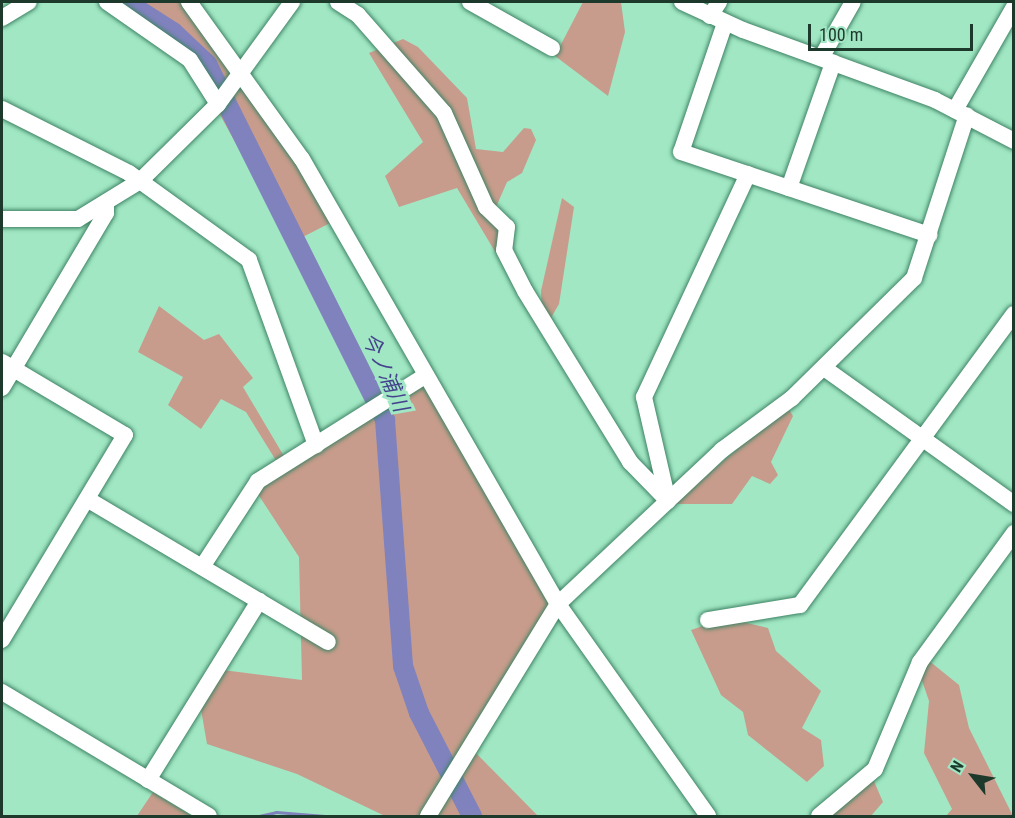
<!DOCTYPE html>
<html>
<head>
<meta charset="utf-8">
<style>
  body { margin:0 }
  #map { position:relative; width:1015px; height:818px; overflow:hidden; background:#a1e7c4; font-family:"Roboto Condensed","Noto Sans JP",sans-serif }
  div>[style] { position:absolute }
  .green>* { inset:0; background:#c89c8c }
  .stream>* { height:3px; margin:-1.5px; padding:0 1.5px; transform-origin:1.5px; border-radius:1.5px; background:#8082be }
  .river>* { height:20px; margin:-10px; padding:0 10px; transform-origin:10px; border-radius:10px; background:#8082be }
  .roads { filter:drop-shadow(0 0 2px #3e8364) drop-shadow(0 0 2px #3e8364) }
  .minor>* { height:16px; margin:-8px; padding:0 8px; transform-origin:8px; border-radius:8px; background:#fff }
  span { translate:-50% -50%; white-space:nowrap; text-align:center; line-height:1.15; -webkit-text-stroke:6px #a1e7c4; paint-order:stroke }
  .water-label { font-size:21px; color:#46438e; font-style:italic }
  .frame { position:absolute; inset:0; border:3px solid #1c392b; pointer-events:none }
  .north { position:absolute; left:943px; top:746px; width:60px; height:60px; -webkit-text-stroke:4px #a1e7c4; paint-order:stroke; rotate:301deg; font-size:16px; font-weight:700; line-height:24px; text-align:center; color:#1c392b }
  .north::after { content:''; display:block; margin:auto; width:21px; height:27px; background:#1c392b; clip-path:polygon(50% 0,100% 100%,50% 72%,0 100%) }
  .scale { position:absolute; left:808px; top:24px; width:165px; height:27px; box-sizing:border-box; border:3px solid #1c392b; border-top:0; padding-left:8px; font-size:18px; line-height:21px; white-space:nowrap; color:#1c392b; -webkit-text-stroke:4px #a1e7c4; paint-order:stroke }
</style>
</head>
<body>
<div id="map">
  <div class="green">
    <div style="clip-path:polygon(107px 2px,188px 2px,336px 220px,291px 243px,189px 59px)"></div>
    <div style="clip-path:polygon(583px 2px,621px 2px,625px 32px,608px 96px,555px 56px)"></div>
    <div style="clip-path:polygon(403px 39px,418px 47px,467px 98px,476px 149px,503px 152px,524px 128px,531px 129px,536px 140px,522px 173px,507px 182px,493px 214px,518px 290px,457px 188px,399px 207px,385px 176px,423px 142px,369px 53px)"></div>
    <div style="clip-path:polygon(562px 198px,574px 207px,559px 304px,548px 323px,542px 312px,541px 291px)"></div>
    <div style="clip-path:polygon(159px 306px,204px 340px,219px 334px,253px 378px,243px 387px,288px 463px,425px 376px,558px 604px,470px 747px,538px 816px,385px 816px,297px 774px,207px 744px,199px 698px,223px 670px,302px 680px,299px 557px,254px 488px,280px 467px,246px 412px,221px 399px,201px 429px,168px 405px,183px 377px,138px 352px)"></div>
    <div style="clip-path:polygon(787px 406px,793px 416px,771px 462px,778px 475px,770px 484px,752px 476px,732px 504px,673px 504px)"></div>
    <div style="clip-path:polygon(726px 618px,768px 628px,776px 651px,821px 691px,802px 728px,821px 740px,824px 766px,807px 782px,748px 735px,743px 712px,721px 695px,691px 630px)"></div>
    <div style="clip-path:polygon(928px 660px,959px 685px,969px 728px,1013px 816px,946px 816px,952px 809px,924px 753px,929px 701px,920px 675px)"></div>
    <div style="clip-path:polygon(873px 779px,883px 802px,871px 816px,829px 816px)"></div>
    <div style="clip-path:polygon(153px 792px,192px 816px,137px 816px)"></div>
  </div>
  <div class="stream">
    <div style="left:259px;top:816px;width:17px;rotate:-13deg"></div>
    <div style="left:276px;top:812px;width:49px;rotate:4.7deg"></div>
  </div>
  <div class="river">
    <div style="left:126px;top:2px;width:56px;rotate:32.6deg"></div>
    <div style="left:173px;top:32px;width:47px;rotate:43.3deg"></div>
    <div style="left:207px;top:64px;width:398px;rotate:63.4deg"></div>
    <div style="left:385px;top:420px;width:247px;rotate:85.8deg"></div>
    <div style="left:403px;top:666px;width:50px;rotate:71.2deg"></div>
    <div style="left:419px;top:713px;width:116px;rotate:62.8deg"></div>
  </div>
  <div class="roads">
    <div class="minor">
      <div style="left:107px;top:2px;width:101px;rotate:34.9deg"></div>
      <div style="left:190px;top:60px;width:52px;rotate:57.5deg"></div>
      <div style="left:189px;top:2px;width:193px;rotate:54.3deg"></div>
      <div style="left:302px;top:159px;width:513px;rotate:60.09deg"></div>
      <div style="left:558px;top:604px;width:260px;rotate:54.7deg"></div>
      <div style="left:338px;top:2px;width:24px;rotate:33deg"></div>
      <div style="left:358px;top:15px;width:130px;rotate:48.7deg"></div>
      <div style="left:444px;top:113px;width:103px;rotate:65.9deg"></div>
      <div style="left:486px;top:207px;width:29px;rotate:44deg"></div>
      <div style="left:507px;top:227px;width:23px;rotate:97deg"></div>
      <div style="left:504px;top:250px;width:46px;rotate:62.9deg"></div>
      <div style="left:525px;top:291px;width:201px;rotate:58.4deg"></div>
      <div style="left:630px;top:462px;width:54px;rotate:45.7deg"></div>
      <div style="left:470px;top:2px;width:94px;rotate:29.3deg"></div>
      <div style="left:682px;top:2px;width:67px;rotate:24.7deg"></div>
      <div style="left:743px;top:30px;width:204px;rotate:20deg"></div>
      <div style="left:935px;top:100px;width:89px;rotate:27.4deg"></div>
      <div style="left:710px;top:16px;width:17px;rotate:-57deg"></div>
      <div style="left:2px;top:18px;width:31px;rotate:-31deg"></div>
      <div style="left:725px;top:23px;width:136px;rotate:108.8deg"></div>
      <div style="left:681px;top:152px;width:262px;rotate:18.5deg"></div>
      <div style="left:821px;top:58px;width:64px;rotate:-60.3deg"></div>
      <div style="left:2px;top:109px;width:142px;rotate:26.7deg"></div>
      <div style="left:129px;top:173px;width:148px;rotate:35.9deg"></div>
      <div style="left:249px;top:260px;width:197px;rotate:70.1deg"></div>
      <div style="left:955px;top:110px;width:119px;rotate:-60.2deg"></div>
      <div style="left:789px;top:188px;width:133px;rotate:-70.6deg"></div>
      <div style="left:2px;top:219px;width:76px"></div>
      <div style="left:78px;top:219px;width:73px;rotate:-31.5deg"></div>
      <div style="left:140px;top:181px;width:110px;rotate:-44.6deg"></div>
      <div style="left:218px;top:104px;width:126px;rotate:-54deg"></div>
      <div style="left:2px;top:362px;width:143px;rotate:30.7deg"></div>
      <div style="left:125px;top:435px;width:239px;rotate:121deg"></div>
      <div style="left:824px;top:368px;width:234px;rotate:35.6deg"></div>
      <div style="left:2px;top:388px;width:204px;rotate:-59.3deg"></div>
      <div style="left:106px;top:213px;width:9px;rotate:-90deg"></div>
      <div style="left:87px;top:499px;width:280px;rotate:30.7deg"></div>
      <div style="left:668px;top:501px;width:107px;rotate:-103deg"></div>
      <div style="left:644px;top:397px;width:246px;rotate:-65deg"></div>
      <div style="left:202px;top:567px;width:103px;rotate:-56.9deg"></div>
      <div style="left:258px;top:481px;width:197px;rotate:-32.2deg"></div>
      <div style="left:708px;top:620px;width:93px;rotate:-9.3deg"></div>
      <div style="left:800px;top:605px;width:361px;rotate:-53.7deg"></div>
      <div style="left:2px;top:692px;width:241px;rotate:30.9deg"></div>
      <div style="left:148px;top:780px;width:211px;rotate:-58.2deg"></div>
      <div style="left:428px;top:816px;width:249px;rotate:-58.5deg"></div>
      <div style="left:558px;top:604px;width:225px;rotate:-43.2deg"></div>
      <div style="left:722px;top:450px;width:87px;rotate:-36.6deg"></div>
      <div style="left:792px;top:398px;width:171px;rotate:-44.5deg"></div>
      <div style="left:914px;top:278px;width:171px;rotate:-72deg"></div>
      <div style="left:819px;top:816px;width:73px;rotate:-40deg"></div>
      <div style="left:875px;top:769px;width:116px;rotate:-67.2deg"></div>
      <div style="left:920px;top:662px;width:160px;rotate:-53.9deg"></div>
    </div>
  </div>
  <div class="water-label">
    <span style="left:385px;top:372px;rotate:66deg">今ノ浦川</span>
  </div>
  <div class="frame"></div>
  <div class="north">N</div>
  <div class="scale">100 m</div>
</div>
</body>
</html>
